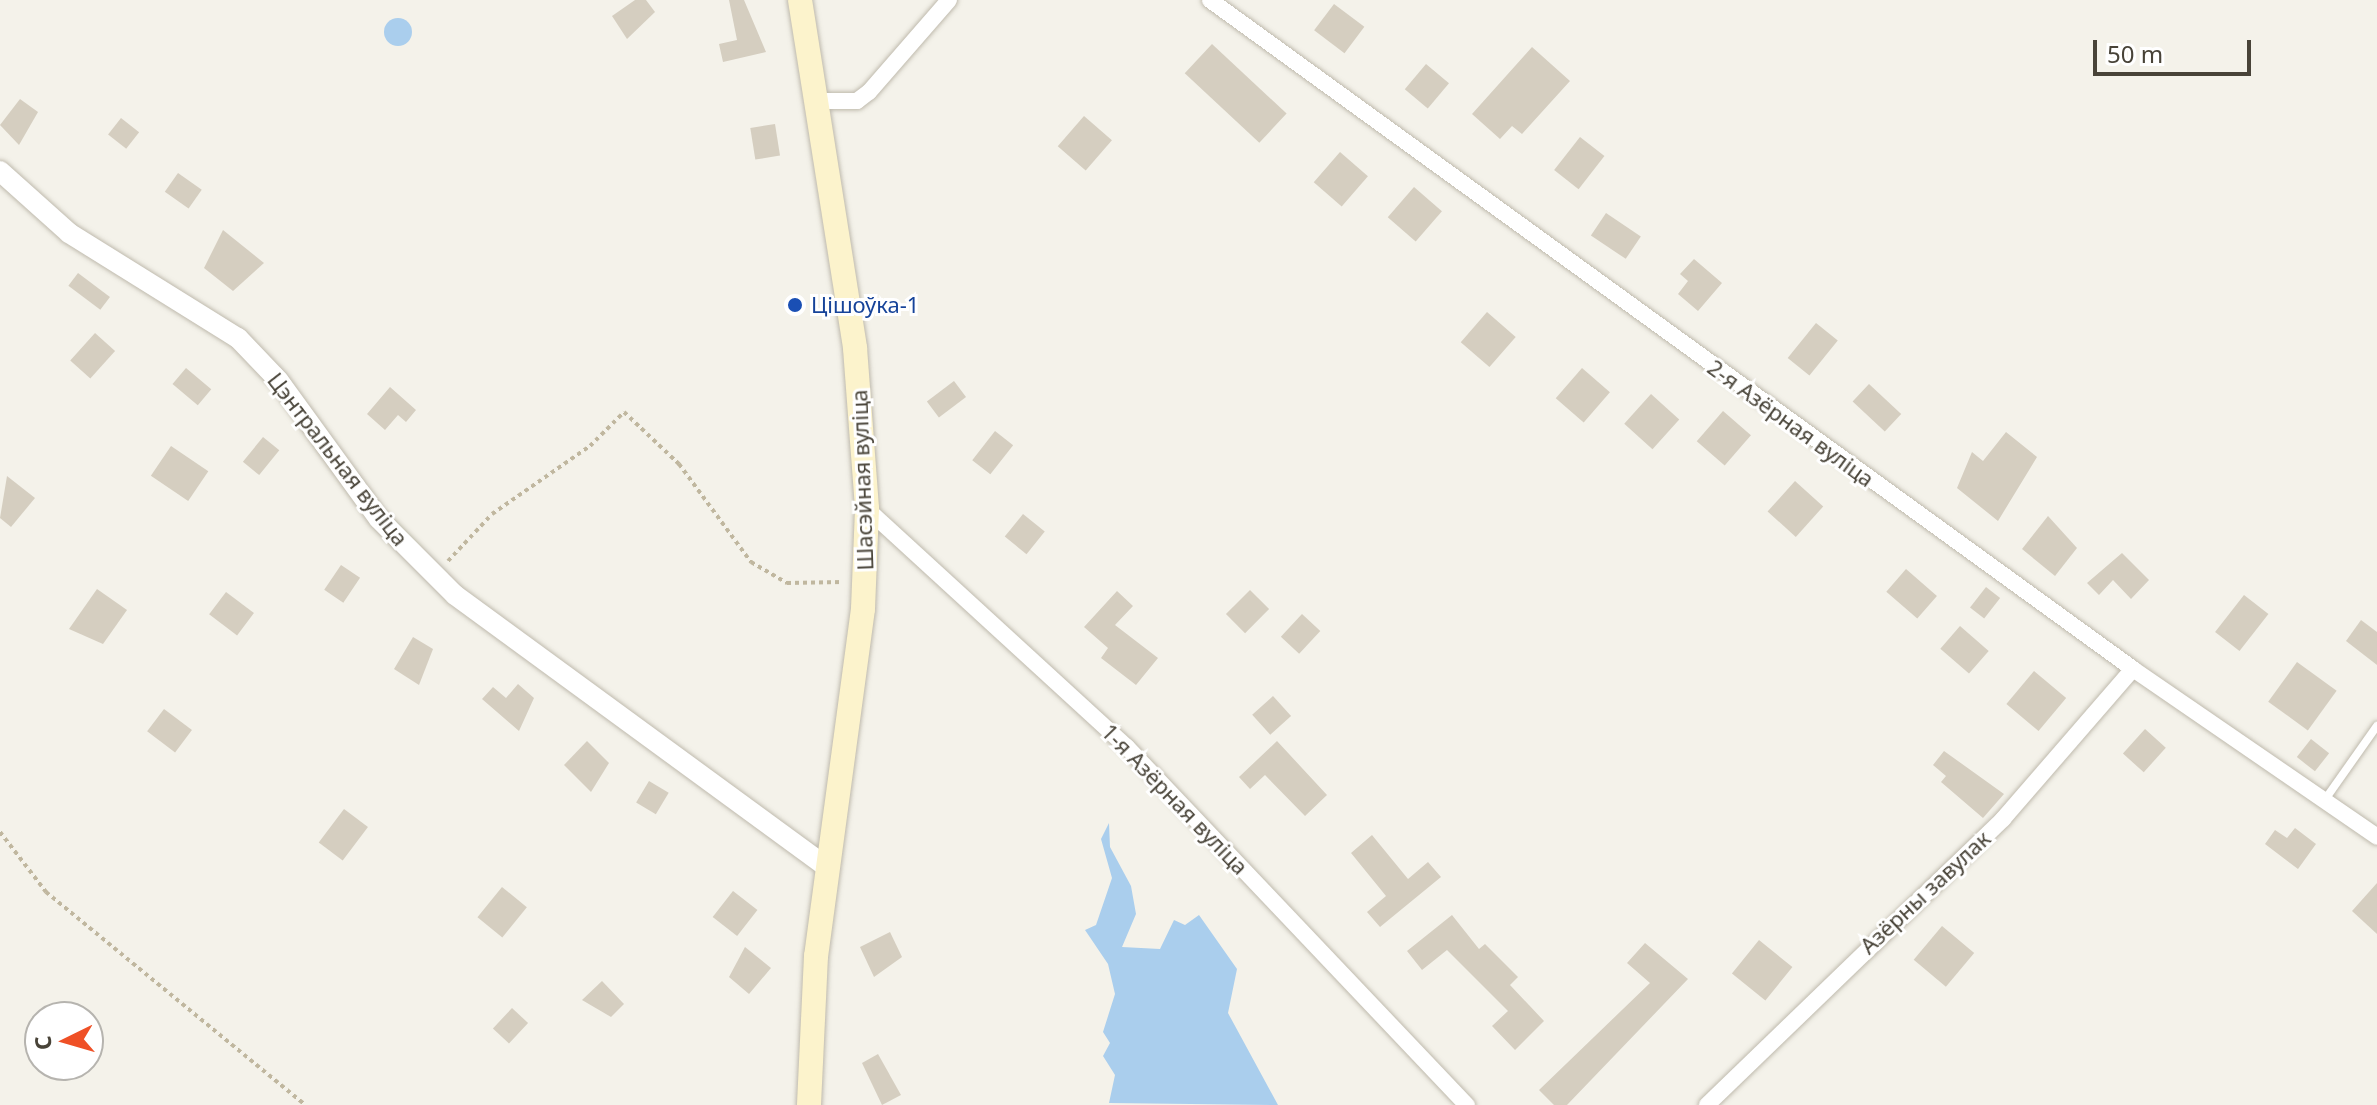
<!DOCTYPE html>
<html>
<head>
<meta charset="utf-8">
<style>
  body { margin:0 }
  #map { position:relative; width:2377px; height:1105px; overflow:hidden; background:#f4f2ea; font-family:"Noto Sans",sans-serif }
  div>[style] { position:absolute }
  .water>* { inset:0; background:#aaceed }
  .round { border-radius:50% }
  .building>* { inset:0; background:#d5cec0; transform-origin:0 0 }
  .path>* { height:4px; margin-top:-2px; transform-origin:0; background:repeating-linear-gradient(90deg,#c0b79f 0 4px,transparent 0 8px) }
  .roads { filter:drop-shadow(0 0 2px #bfbaad) drop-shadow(0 0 2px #bfbaad) }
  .service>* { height:8px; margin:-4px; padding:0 4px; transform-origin:4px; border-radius:4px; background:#fff }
  .minor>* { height:16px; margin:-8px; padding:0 8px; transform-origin:8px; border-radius:8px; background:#fff }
  .tertiary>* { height:20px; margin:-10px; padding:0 10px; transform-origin:10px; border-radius:10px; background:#fff }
  .secondary>* { height:24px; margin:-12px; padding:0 12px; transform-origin:12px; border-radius:12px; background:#fcf3cc }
  .dots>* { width:22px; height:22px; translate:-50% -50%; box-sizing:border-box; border:4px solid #fff; border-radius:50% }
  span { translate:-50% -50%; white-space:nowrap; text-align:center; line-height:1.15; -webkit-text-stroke:6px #fff; paint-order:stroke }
  .transit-label { font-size:22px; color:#164399 }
  .left { translate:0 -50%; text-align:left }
  .street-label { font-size:22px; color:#484338 }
  .north { position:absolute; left:24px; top:1001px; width:80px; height:80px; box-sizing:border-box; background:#fff; border:2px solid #b6b4af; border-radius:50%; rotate:265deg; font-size:22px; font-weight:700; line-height:32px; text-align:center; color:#484338 }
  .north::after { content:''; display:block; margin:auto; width:28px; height:36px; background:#ef5026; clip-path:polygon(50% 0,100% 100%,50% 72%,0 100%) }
  .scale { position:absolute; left:2093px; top:40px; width:158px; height:36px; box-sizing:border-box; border:4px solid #484338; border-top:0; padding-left:10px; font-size:24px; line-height:28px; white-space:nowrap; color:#484338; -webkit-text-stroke:6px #fff; paint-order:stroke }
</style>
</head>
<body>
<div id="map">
  <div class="water">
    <div class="round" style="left:384px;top:18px;width:28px;height:28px"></div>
    <div style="clip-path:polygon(1109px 823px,1110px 847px,1131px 886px,1136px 914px,1122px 947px,1160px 949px,1174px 920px,1185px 925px,1199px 915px,1237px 969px,1228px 1013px,1278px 1105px,1109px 1103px,1115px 1075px,1103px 1056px,1110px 1043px,1103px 1032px,1115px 994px,1108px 964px,1085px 930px,1096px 925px,1112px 878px,1101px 839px)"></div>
  </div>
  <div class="building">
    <div style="clip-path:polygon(635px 0,646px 0,655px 12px,627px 39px,612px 16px)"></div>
    <div style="clip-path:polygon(729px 0,744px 0,766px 52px,723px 62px,719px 44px,737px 40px)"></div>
    <div style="left:1334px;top:4px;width:38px;height:33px;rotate:37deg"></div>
    <div style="left:1212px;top:44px;width:102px;height:40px;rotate:43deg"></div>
    <div style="clip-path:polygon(1532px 47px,1570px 81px,1522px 134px,1512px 126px,1500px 139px,1472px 114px)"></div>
    <div style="left:1426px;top:64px;width:30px;height:33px;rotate:40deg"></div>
    <div style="clip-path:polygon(20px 99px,38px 112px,19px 145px,0 125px)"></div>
    <div style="left:1084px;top:116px;width:37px;height:40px;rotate:41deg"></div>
    <div style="left:121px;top:118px;width:23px;height:21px;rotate:38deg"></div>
    <div style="left:775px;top:124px;width:32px;height:25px;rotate:81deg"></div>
    <div style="left:1580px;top:137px;width:31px;height:42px;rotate:38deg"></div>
    <div style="left:1340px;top:152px;width:37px;height:40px;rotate:41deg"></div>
    <div style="left:178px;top:173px;width:29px;height:23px;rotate:35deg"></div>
    <div style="left:1414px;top:187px;width:37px;height:40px;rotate:41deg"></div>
    <div style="left:1606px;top:213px;width:42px;height:27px;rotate:34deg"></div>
    <div style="clip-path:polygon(223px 230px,264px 263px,233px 291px,204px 268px)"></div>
    <div style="clip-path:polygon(1694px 259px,1722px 283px,1698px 311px,1678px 294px,1688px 281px,1680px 274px)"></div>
    <div style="left:78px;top:273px;width:40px;height:16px;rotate:37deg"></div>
    <div style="left:1487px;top:312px;width:38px;height:40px;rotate:41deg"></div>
    <div style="left:1816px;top:323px;width:28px;height:45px;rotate:39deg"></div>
    <div style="left:95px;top:333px;width:27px;height:37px;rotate:42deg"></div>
    <div style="left:186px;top:368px;width:33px;height:21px;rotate:40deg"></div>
    <div style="left:1582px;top:368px;width:37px;height:40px;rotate:41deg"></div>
    <div style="left:954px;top:381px;width:20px;height:34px;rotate:53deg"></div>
    <div style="left:1869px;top:384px;width:44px;height:24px;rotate:43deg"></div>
    <div style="clip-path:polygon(390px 387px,416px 410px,406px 422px,398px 415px,385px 430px,367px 414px)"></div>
    <div style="left:1651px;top:394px;width:38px;height:40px;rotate:42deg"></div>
    <div style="left:1723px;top:411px;width:37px;height:40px;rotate:41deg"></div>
    <div style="left:995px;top:431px;width:23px;height:37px;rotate:38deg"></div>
    <div style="clip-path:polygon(2006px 432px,2037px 457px,1998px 521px,1957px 488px,1972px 452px,1983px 461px)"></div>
    <div style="left:263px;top:437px;width:21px;height:32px;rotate:39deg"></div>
    <div style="left:171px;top:446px;width:45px;height:36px;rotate:34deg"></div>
    <div style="clip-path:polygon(7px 476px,35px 498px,11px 527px,0 518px)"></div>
    <div style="left:1795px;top:481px;width:38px;height:41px;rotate:42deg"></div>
    <div style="left:1023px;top:514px;width:28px;height:29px;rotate:39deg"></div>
    <div style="clip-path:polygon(2048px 516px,2077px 548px,2055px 576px,2022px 549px)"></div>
    <div style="clip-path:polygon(2122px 553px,2149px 580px,2131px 599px,2113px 580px,2099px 595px,2087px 583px)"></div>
    <div style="left:341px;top:565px;width:23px;height:30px;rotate:34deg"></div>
    <div style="left:1906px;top:569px;width:41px;height:30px;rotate:41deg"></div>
    <div style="left:1986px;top:587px;width:18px;height:26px;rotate:38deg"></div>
    <div style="clip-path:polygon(97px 589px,127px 610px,103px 644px,69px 629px)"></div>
    <div style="left:1250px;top:590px;width:27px;height:34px;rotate:45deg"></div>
    <div style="clip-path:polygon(1117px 591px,1133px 606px,1115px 625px,1158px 658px,1136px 685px,1101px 658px,1108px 648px,1084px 627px)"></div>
    <div style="left:226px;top:592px;width:35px;height:28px;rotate:37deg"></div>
    <div style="left:2244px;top:595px;width:31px;height:47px;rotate:38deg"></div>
    <div style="left:1302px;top:614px;width:25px;height:31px;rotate:43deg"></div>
    <div style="clip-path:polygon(2361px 620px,2377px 632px,2377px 665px,2346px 641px)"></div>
    <div style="left:1960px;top:626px;width:38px;height:30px;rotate:41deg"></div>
    <div style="clip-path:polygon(413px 637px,433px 649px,419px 685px,394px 669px)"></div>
    <div style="left:2297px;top:662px;width:49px;height:49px;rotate:36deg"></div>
    <div style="left:2034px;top:671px;width:42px;height:43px;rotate:40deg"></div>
    <div style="clip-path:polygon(518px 684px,534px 698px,519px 731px,482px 699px,493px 687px,506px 698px)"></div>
    <div style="left:1273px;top:696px;width:27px;height:28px;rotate:48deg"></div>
    <div style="left:164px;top:709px;width:35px;height:28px;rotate:37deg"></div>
    <div style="left:2145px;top:729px;width:28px;height:33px;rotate:42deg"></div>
    <div style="left:2311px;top:739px;width:23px;height:23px;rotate:38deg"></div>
    <div style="clip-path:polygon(587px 741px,609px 763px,591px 792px,564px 765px)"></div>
    <div style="clip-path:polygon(1277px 741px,1327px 795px,1305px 816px,1265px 775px,1250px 789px,1239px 777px)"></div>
    <div style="clip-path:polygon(1944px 751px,2004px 794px,1983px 818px,1941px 782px,1946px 776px,1933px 765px)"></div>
    <div style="left:649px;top:781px;width:23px;height:25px;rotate:31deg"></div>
    <div style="left:344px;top:809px;width:30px;height:42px;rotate:37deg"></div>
    <div style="clip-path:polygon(2295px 828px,2316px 844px,2298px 869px,2265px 844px,2275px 830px,2287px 838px)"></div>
    <div style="clip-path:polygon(1372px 835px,1408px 879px,1428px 862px,1441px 877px,1380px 927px,1367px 912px,1386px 896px,1351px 853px)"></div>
    <div style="clip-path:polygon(2377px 883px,2377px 934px,2352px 911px)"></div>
    <div style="left:502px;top:887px;width:32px;height:39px;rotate:39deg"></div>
    <div style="left:733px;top:891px;width:31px;height:33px;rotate:38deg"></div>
    <div style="clip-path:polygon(1452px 915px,1479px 949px,1485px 944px,1518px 977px,1510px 985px,1544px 1021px,1515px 1050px,1492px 1026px,1508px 1011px,1447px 950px,1422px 970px,1407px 951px)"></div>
    <div style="left:1942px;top:926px;width:42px;height:44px;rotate:40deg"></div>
    <div style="clip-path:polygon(890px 932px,902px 957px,874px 977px,860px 947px)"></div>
    <div style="left:1759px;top:940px;width:43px;height:43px;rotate:39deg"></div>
    <div style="clip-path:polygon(1645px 943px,1688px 979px,1567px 1105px,1554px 1105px,1539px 1090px,1650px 983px,1627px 963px)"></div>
    <div style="clip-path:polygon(745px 947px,771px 968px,749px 994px,729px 977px)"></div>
    <div style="clip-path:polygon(602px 981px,624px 1004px,611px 1017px,582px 1000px)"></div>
    <div style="left:512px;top:1008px;width:22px;height:28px;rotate:43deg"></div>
    <div style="clip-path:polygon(878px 1054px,901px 1095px,882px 1105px,862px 1063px)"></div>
  </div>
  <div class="path">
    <div style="left:448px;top:561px;width:64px;rotate:-46.9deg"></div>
    <div style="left:492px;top:514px;width:119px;rotate:-34.8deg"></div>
    <div style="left:590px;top:446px;width:48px;rotate:-45deg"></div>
    <div style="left:624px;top:412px;width:76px;rotate:43.4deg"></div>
    <div style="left:679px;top:464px;width:122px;rotate:53.7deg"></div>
    <div style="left:751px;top:562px;width:42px;rotate:30.3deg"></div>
    <div style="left:787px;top:583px;width:56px;rotate:-1deg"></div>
    <div style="left:0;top:832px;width:76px;rotate:52.5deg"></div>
    <div style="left:46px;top:892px;width:335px;rotate:39.4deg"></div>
  </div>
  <div class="roads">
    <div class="service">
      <div style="left:2324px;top:801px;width:92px;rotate:-54.8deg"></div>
    </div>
    <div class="minor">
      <div style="left:1210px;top:0;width:1140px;rotate:35.93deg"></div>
      <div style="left:2133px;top:669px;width:296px;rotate:34.5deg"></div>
      <div style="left:817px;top:101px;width:40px"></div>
      <div style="left:857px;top:101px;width:15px;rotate:-37deg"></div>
      <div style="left:869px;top:92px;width:122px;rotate:-49deg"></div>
      <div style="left:867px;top:509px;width:352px;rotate:42.5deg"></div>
      <div style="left:1127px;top:747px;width:494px;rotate:46.5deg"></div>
      <div style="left:1707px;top:1105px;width:412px;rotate:-44deg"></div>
      <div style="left:2003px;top:819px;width:198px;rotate:-49.1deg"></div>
    </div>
    <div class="tertiary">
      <div style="left:0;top:171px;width:93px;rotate:41.9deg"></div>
      <div style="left:69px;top:233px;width:199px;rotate:31.9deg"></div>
      <div style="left:238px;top:338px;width:59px;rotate:46.4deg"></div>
      <div style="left:279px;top:381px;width:170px;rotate:54.1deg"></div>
      <div style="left:379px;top:519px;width:107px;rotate:45deg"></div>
      <div style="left:455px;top:595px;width:461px;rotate:36.2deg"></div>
    </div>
    <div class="secondary">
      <div style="left:800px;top:0;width:352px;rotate:81deg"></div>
      <div style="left:855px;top:348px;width:161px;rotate:85.7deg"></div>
      <div style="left:867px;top:509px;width:100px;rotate:92.3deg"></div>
      <div style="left:863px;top:609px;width:350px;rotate:97.7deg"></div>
      <div style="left:816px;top:956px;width:149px;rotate:92.7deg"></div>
    </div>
  </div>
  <div class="dots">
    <div style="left:795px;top:305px;background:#1a4fb4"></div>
  </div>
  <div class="transit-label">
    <span class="left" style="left:811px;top:305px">Цішоўка-1</span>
  </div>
  <div class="street-label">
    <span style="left:1791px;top:423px;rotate:36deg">2-я Азёрная вуліца</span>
    <span style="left:338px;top:459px;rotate:52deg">Цэнтральная вуліца</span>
    <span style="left:862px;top:480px;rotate:-92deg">Шасэйная вуліца</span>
    <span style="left:1175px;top:799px;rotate:46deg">1-я Азёрная вуліца</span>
    <span style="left:1925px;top:892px;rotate:-43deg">Азёрны завулак</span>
  </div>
  <div class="north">С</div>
  <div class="scale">50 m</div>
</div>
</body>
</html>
